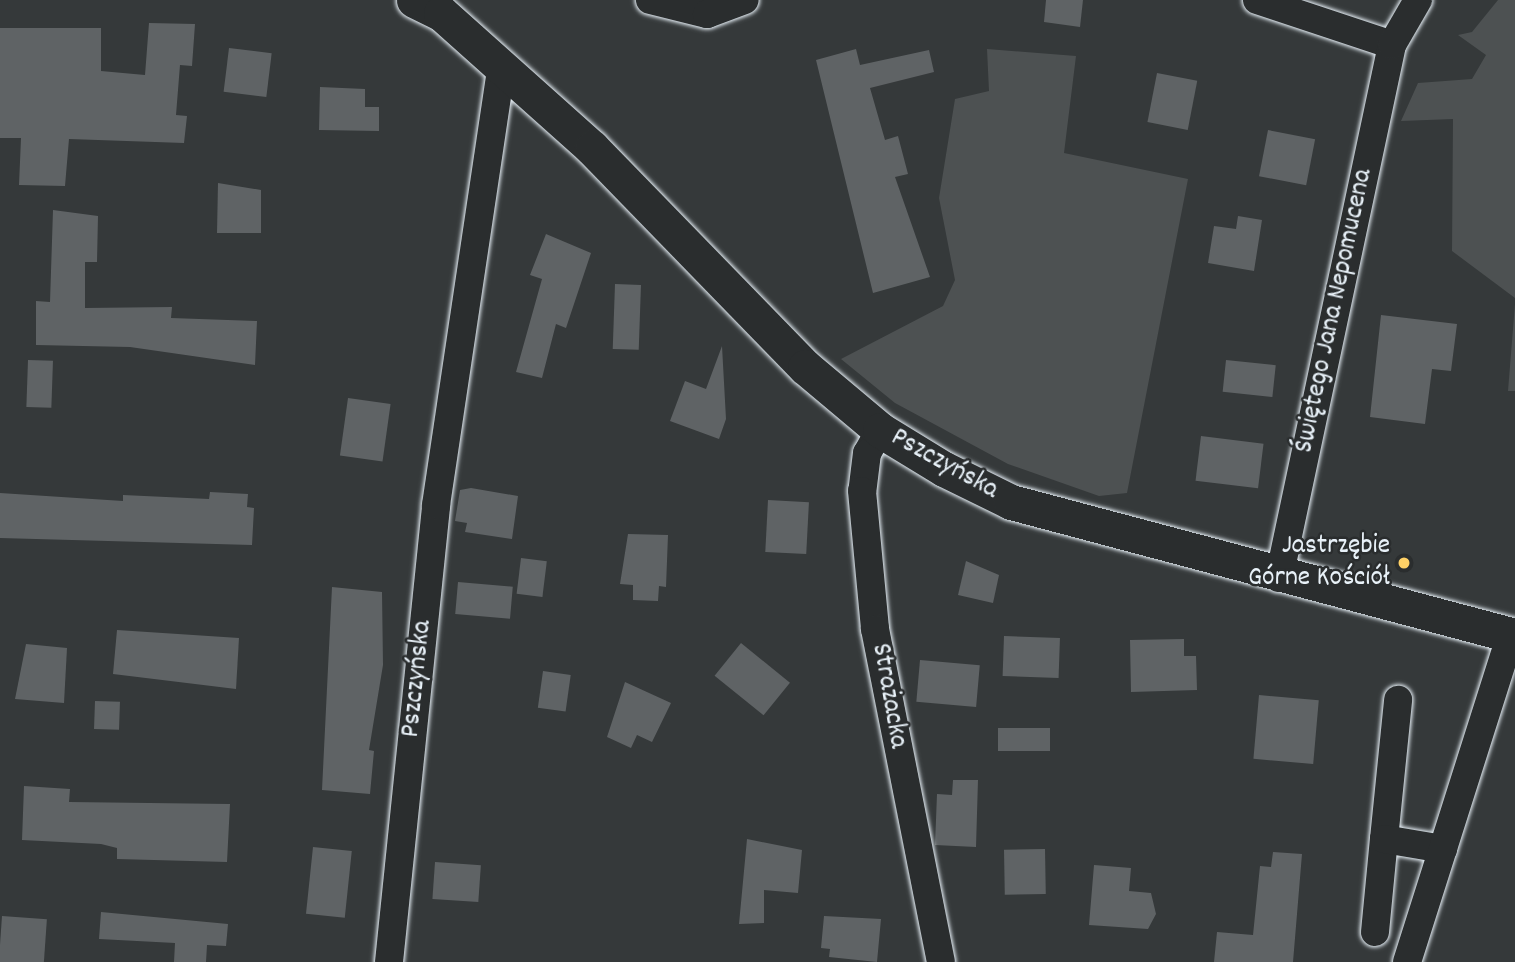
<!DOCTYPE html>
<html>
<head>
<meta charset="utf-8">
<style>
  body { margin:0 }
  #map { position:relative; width:1515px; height:962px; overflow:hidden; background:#35393a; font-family:Dekko,sans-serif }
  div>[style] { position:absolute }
  .green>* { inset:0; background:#4d5152 }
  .building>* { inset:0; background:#5f6365; transform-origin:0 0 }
  .roads { filter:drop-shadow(0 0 2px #e8f1f8) drop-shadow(0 0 2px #e8f1f8) }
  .minor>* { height:28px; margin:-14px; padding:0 14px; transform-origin:14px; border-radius:14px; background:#2a2d2e }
  .tertiary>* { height:35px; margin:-17.5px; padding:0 17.5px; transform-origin:17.5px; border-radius:17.5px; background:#2a2d2e }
  .dots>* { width:19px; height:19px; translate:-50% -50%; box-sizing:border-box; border:4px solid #2a2d2e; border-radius:50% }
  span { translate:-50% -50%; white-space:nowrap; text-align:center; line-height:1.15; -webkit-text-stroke:5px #2a2d2e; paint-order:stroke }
  .street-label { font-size:28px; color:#e8f1f8 }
  .poi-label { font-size:28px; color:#e8f1f8 }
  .right { translate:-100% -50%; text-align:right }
</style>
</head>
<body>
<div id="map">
  <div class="green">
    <div style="clip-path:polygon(1498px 0,1515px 0,1515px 298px,1452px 251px,1453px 119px,1401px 121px,1418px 83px,1472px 79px,1486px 55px,1458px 35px,1472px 32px)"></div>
    <div style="clip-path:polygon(987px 49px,1076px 56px,1064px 153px,1188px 179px,1127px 493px,1099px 496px,1008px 464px,895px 403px,841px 359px,943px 306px,955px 280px,939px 198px,955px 99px,989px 91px)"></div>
    <div style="clip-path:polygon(1515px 304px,1515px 391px,1508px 391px)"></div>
  </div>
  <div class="building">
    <div style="clip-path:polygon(1046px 0,1083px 0,1080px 27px,1044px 22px)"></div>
    <div style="clip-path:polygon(149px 23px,195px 24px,192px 66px,180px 65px,176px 115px,187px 116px,184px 143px,69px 139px,65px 186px,19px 185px,21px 138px,0 138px,0 28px,101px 28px,101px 71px,145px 75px)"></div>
    <div style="left:229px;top:48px;width:43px;height:44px;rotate:7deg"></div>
    <div style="clip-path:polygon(856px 49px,860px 65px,929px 50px,934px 72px,870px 88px,885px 140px,898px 136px,908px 174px,895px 177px,930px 277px,873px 293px,816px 60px)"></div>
    <div style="left:1157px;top:73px;width:41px;height:50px;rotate:11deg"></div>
    <div style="clip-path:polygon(320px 87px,365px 89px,365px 107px,379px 107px,379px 131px,319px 130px)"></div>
    <div style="left:1268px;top:130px;width:48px;height:47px;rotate:11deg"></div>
    <div style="clip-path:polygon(218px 183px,261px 190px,261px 233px,217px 233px)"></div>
    <div style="clip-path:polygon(53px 210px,98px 216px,97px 262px,85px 262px,85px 308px,172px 307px,171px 318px,257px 321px,255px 365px,130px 347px,36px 345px,36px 301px,50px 302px)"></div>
    <div style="clip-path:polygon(1238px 216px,1262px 220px,1254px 271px,1208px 263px,1214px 226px,1236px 229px)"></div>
    <div style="clip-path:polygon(546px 234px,591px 253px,566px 328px,556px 324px,542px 378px,516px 372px,542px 279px,530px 275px)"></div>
    <div style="left:615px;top:284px;width:26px;height:65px;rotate:2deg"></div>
    <div style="clip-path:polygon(1381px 315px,1457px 324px,1451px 371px,1432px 369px,1425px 424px,1370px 417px)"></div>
    <div style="clip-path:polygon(722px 346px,726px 419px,719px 439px,670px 421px,685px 381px,706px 389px)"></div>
    <div style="left:28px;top:360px;width:25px;height:47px;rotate:2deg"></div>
    <div style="left:1226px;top:360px;width:50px;height:32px;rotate:6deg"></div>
    <div style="left:348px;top:398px;width:43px;height:58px;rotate:8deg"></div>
    <div style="left:1201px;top:436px;width:63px;height:45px;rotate:7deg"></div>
    <div style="clip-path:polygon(471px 488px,518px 496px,512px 539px,465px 532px,467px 523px,455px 521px,460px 490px)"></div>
    <div style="clip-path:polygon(210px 492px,248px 494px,247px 507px,254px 508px,252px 545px,0 538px,0 493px,123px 501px,123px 495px,209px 499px)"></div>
    <div style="left:768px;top:500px;width:41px;height:52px;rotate:3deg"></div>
    <div style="clip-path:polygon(628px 534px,668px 535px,666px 587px,659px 586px,658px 601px,633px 600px,633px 585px,620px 584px)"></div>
    <div style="left:521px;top:558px;width:26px;height:36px;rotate:7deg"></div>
    <div style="clip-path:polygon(966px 561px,999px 575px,993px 603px,958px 595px)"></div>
    <div style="left:458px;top:582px;width:55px;height:32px;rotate:5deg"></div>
    <div style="clip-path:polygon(332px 587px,382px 592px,383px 665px,369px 750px,374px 751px,370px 794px,322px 790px)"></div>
    <div style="clip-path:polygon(117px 630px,239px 638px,236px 689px,113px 674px)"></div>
    <div style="left:1004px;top:636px;width:56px;height:40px;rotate:2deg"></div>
    <div style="clip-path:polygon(1184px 639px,1184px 656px,1196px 656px,1197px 690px,1131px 692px,1130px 640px)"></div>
    <div style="left:741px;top:643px;width:63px;height:42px;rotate:39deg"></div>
    <div style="clip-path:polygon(26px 644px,67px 648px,64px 703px,15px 699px)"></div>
    <div style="left:920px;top:660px;width:60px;height:42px;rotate:5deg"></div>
    <div style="left:543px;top:671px;width:28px;height:37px;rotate:8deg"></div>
    <div style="clip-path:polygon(625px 682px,671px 703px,652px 742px,637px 735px,631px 748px,607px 737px)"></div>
    <div style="left:1259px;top:695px;width:60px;height:64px;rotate:5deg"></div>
    <div style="left:95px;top:701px;width:25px;height:28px;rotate:2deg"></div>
    <div style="left:998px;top:728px;width:52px;height:23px"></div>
    <div style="clip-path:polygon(953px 780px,978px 780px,976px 847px,935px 845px,937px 794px,952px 795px)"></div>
    <div style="clip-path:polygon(24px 786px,70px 789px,69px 802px,230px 804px,227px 862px,117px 859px,117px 848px,101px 844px,22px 840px)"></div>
    <div style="clip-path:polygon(747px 839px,802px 850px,798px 893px,764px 890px,764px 923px,739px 924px)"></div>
    <div style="left:313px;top:847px;width:39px;height:67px;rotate:6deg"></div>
    <div style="left:1045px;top:849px;width:45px;height:41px;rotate:89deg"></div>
    <div style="clip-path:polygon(1273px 852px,1302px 854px,1293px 962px,1214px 962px,1217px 932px,1253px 935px,1260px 866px,1271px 867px)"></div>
    <div style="left:435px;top:862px;width:46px;height:37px;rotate:4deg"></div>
    <div style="clip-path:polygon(1094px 865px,1131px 868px,1129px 891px,1151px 893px,1156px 914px,1148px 929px,1089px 925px)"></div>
    <div style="clip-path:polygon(101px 912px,228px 924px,226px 946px,207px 945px,206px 962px,174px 962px,175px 943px,99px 939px)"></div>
    <div style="left:2px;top:916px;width:45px;height:46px;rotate:4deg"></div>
    <div style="clip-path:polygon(824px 916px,881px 919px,877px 962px,829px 957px,830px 949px,821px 948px)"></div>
  </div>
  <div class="roads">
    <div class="minor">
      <div style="left:650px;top:0;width:59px;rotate:13.8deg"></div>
      <div style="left:707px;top:14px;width:40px;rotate:-20.2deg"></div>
      <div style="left:1257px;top:0;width:142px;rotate:18.4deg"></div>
      <div style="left:880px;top:430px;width:26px;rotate:119deg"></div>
      <div style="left:867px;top:453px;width:38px;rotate:97deg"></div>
      <div style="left:862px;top:491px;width:139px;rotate:84.6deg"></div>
      <div style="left:875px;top:629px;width:339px;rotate:78.8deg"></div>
      <div style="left:1279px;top:578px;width:545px;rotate:-78.03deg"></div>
      <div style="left:1392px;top:45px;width:52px;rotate:-60deg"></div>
      <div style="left:1384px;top:839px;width:140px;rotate:-84.2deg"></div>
      <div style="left:1375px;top:932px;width:93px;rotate:-84.5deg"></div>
      <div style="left:1384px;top:839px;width:60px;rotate:9.6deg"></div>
      <div style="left:389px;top:962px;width:459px;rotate:-84.1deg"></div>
      <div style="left:436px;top:505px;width:445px;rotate:-81.5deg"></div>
      <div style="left:1407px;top:962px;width:343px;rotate:-72.4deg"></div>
    </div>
    <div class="tertiary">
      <div style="left:414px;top:0;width:30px;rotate:26deg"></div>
      <div style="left:441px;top:13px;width:203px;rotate:41.8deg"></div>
      <div style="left:592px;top:148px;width:305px;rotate:45.8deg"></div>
      <div style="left:805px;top:367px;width:98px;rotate:40deg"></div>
      <div style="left:880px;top:430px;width:75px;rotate:31.4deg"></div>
      <div style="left:944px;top:469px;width:75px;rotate:26.2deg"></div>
      <div style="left:1011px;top:502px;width:522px;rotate:14.89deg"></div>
    </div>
  </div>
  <div class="dots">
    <div style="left:1404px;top:563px;background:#ffd166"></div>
  </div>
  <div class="street-label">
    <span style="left:1335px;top:311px;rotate:-78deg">Świętego Jana Nepomucena</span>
    <span style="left:944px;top:465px;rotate:29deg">Pszczyńska</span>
    <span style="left:418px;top:679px;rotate:-84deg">Pszczyńska</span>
    <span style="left:888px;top:696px;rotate:80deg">Strażacka</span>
  </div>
  <div class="poi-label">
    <span class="right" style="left:1390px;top:563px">Jastrzębie<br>Górne Kościół</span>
  </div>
</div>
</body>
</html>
